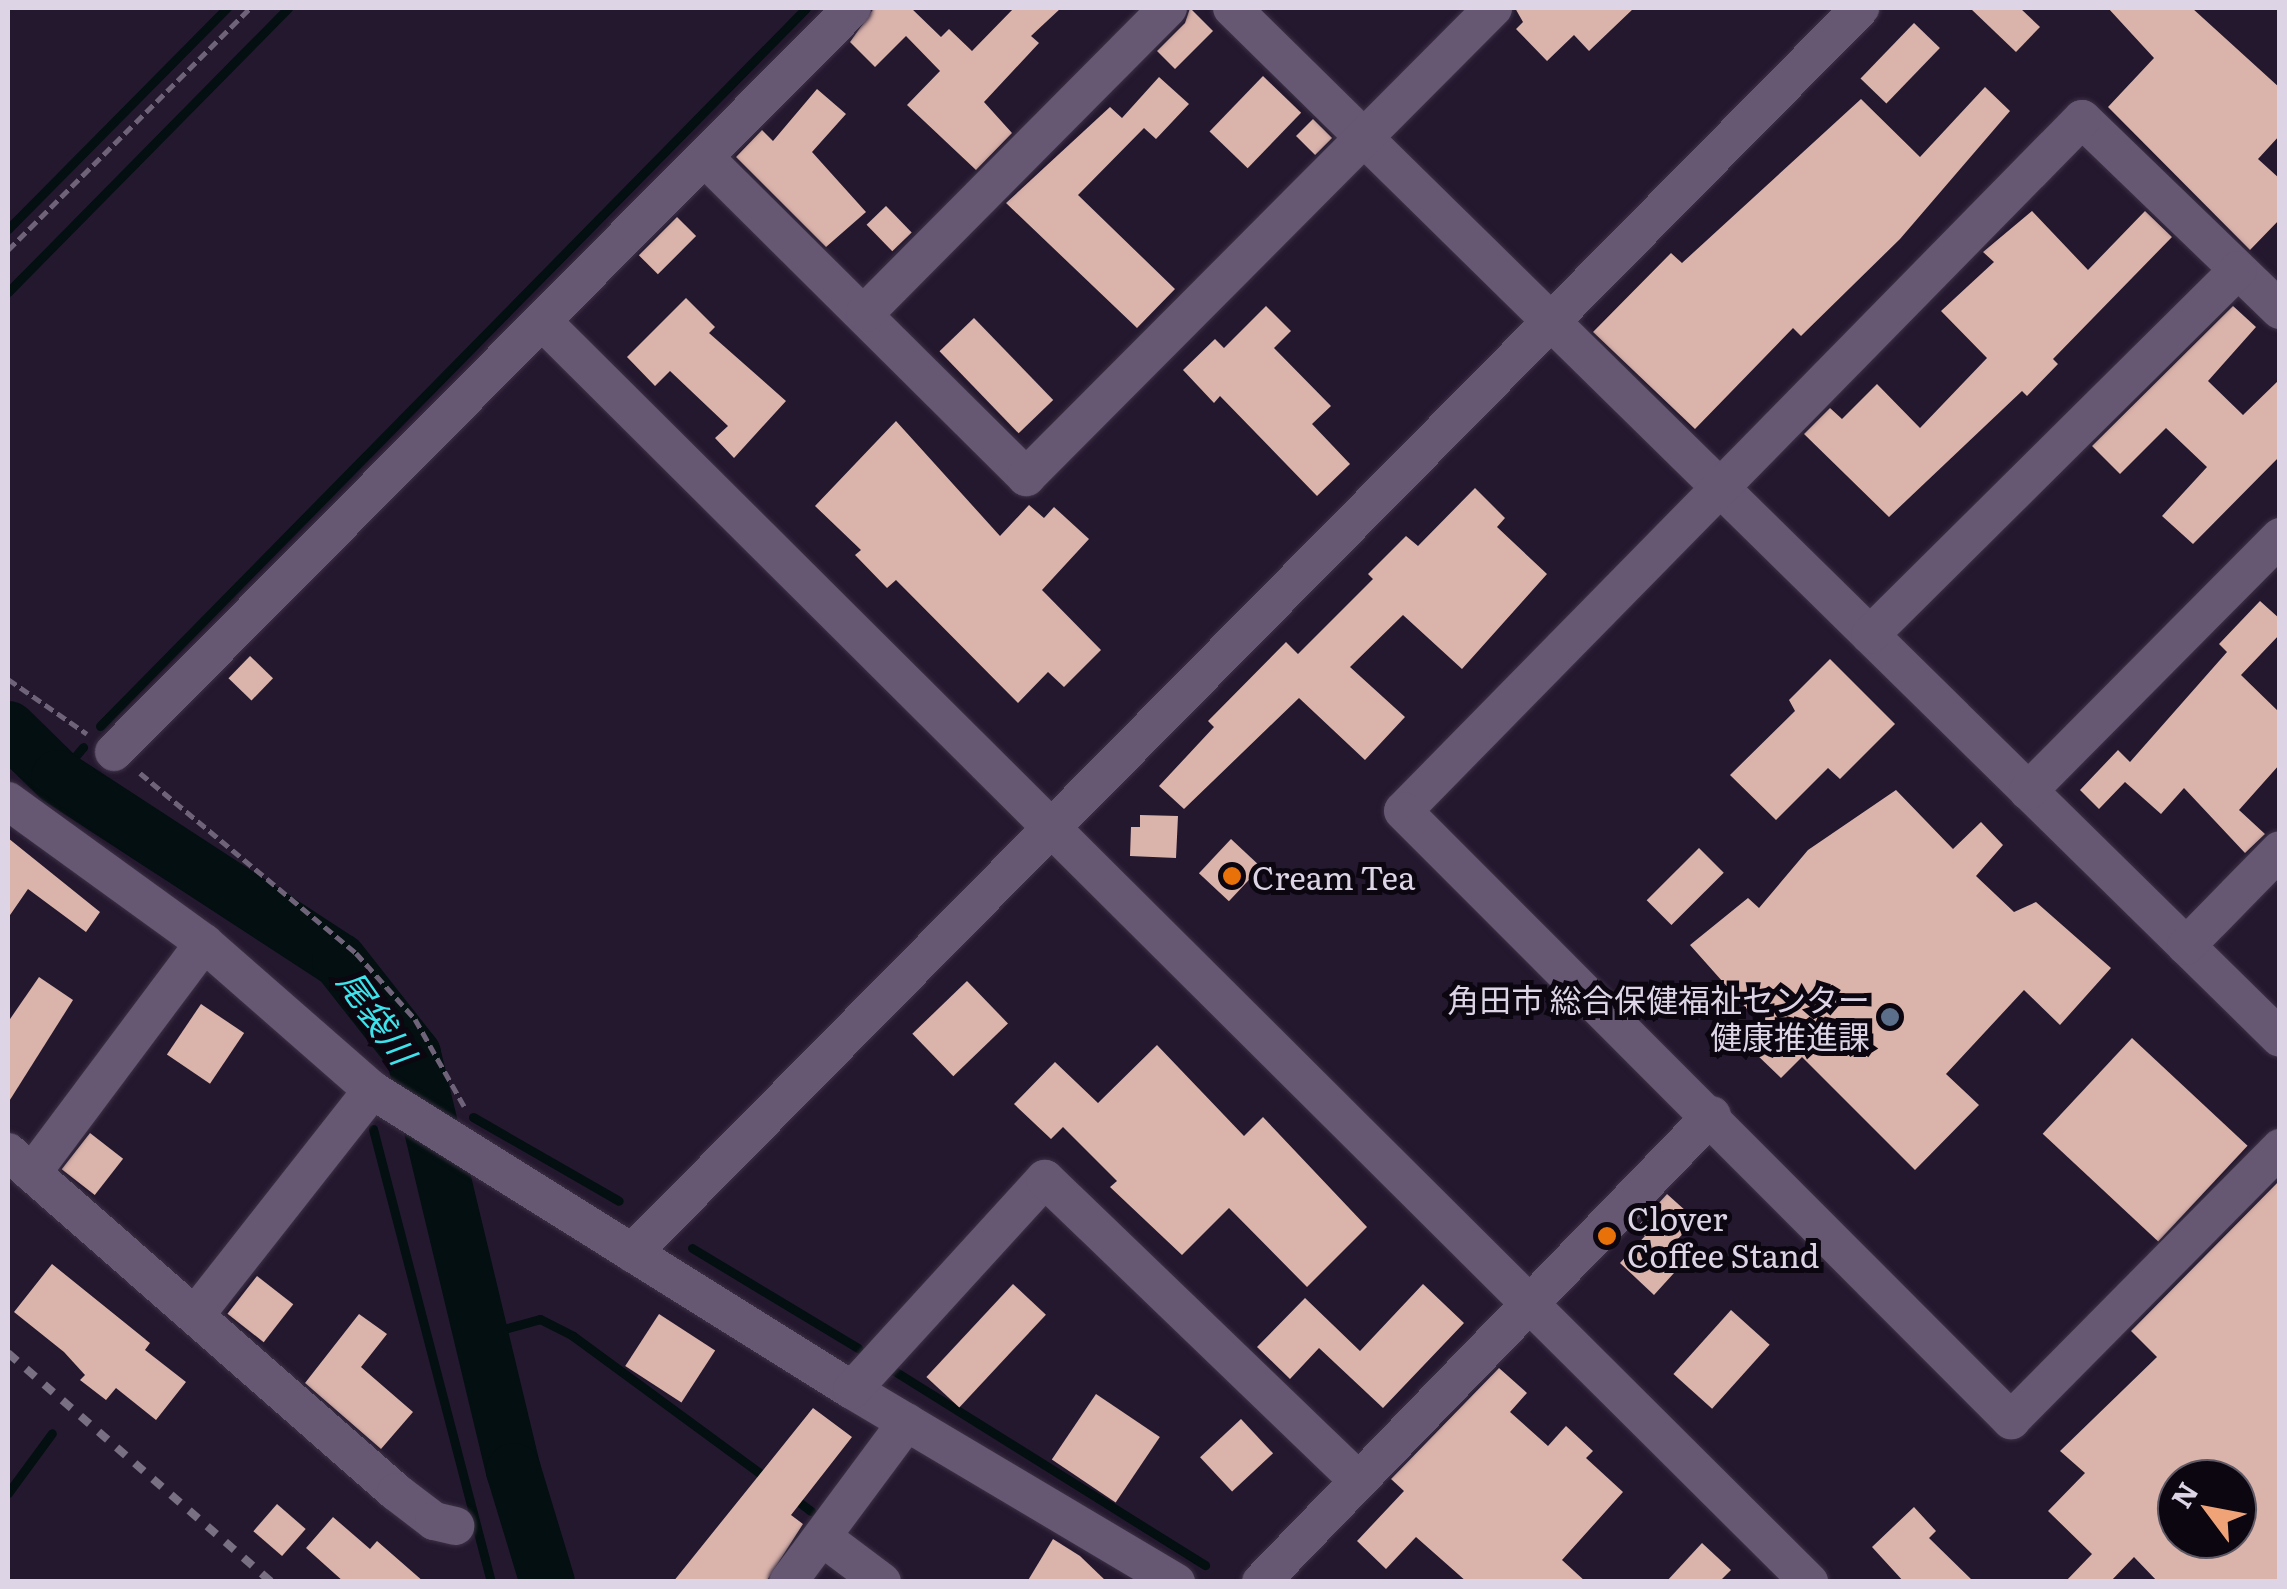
<!DOCTYPE html>
<html>
<head>
<meta charset="utf-8">
<style>
  body { margin:0 }
  #map { position:relative; width:2287px; height:1589px; overflow:hidden; background:#24182f; font-family:Literata,"Noto Sans JP",serif }
  div>[style] { position:absolute }
  .stream>* { height:9px; margin:-4.5px; padding:0 4.5px; transform-origin:4.5px; border-radius:4.5px; background:#030f10 }
  .river>* { height:55px; margin:-27.5px; padding:0 27.5px; transform-origin:27.5px; border-radius:27.5px; background:#030f10 }
  .building>* { inset:0; background:#dab3ab; transform-origin:0 0 }
  .path>* { height:5px; margin-top:-2.5px; transform-origin:0; background:repeating-linear-gradient(90deg,#6e6378 0 10px,transparent 0 15px) }
  .roads { filter:drop-shadow(0 0 2px #3c3144) drop-shadow(0 0 2px #3c3144) }
  .minor>* { height:38px; margin:-19px; padding:0 19px; transform-origin:19px; border-radius:19px; background:#665773 }
  .rail>* { height:8px; margin-top:-4px; transform-origin:0; background:repeating-linear-gradient(90deg,#7a7083 0 12px,transparent 0 24px) }
  .dots>* { width:28px; height:28px; translate:-50% -50%; box-sizing:border-box; border:5px solid #0b0610; border-radius:50% }
  span { translate:-50% -50%; white-space:nowrap; text-align:center; line-height:1.15; -webkit-text-stroke:10px #0b0610; paint-order:stroke }
  .poi-label { font-size:32px; color:#ddd5e5 }
  .left { translate:0 -50%; text-align:left }
  .right { translate:-100% -50%; text-align:right }
  .water-label { font-size:35px; color:#3de2ea; font-style:italic }
  .frame { position:absolute; inset:0; border:10px solid #ddd5e5; pointer-events:none }
  .north { position:absolute; left:2157px; top:1459px; width:100px; height:100px; box-sizing:border-box; background:#0b0610; border:2px solid #5f5965; border-radius:50%; rotate:302deg; font-size:28px; font-weight:700; line-height:40px; text-align:center; color:#ddd5e5 }
  .north::after { content:''; display:block; margin:auto; width:35px; height:45px; background:#efa377; clip-path:polygon(50% 0,100% 100%,50% 72%,0 100%) }
</style>
</head>
<body>
<div id="map">
  <div class="stream">
    <div style="left:8px;top:229px;width:311px;rotate:-45.3deg"></div>
    <div style="left:8px;top:292px;width:399px;rotate:-45.4deg"></div>
    <div style="left:100px;top:726px;width:1007px;rotate:-45.48deg"></div>
    <div style="left:58px;top:777px;width:39px;rotate:-50deg"></div>
    <div style="left:422px;top:1088px;width:28px;rotate:30deg"></div>
    <div style="left:473px;top:1117px;width:168px;rotate:29.9deg"></div>
    <div style="left:373px;top:1129px;width:468px;rotate:75.4deg"></div>
    <div style="left:692px;top:1248px;width:194px;rotate:31.1deg"></div>
    <div style="left:482px;top:1335px;width:60px;rotate:-15.4deg"></div>
    <div style="left:540px;top:1319px;width:37px;rotate:27deg"></div>
    <div style="left:573px;top:1336px;width:240px;rotate:36.3deg"></div>
    <div style="left:888px;top:1367px;width:374px;rotate:32deg"></div>
    <div style="left:8px;top:1493px;width:74px;rotate:-53.7deg"></div>
    <div style="left:791px;top:1496px;width:25px;rotate:37deg"></div>
  </div>
  <div class="river">
    <div style="left:8px;top:728px;width:70px;rotate:44.4deg"></div>
    <div style="left:58px;top:777px;width:335px;rotate:33.1deg"></div>
    <div style="left:339px;top:960px;width:120px;rotate:51.8deg"></div>
    <div style="left:413px;top:1054px;width:428px;rotate:76.5deg"></div>
    <div style="left:513px;top:1470px;width:117px;rotate:73.1deg"></div>
  </div>
  <div class="building">
    <div style="clip-path:polygon(874px 8px,911px 8px,941px 37px,949px 29px,972px 51px,1014px 8px,1061px 8px,1031px 36px,1039px 43px,984px 102px,1012px 133px,976px 170px,907px 105px,940px 71px,906px 36px,875px 67px,850px 42px)"></div>
    <div style="clip-path:polygon(1190px 8px,1213px 31px,1175px 69px,1157px 51px,1185px 23px)"></div>
    <div style="clip-path:polygon(1515px 8px,1634px 8px,1589px 51px,1574px 35px,1547px 61px,1516px 29px,1523px 22px)"></div>
    <div style="clip-path:polygon(1970px 8px,2020px 8px,2040px 27px,2016px 52px)"></div>
    <div style="clip-path:polygon(2108px 8px,2192px 8px,2280px 88px,2280px 135px,2258px 159px,2280px 179px,2280px 219px,2250px 250px,2108px 107px,2154px 58px)"></div>
    <div style="left:1914px;top:23px;width:36px;height:77px;rotate:44deg"></div>
    <div style="left:1263px;top:76px;width:53px;height:77px;rotate:44deg"></div>
    <div style="clip-path:polygon(1159px 77px,1189px 104px,1156px 139px,1144px 128px,1078px 195px,1175px 289px,1137px 328px,1006px 203px,1110px 107px,1122px 118px)"></div>
    <div style="clip-path:polygon(1985px 87px,2010px 111px,1900px 239px,1801px 336px,1793px 328px,1695px 429px,1593px 332px,1671px 253px,1682px 263px,1861px 99px,1920px 157px)"></div>
    <div style="clip-path:polygon(817px 89px,846px 114px,812px 152px,866px 212px,826px 247px,736px 157px,762px 130px,773px 141px)"></div>
    <div style="left:1313px;top:119px;width:27px;height:24px;rotate:45deg"></div>
    <div style="left:886px;top:206px;width:37px;height:27px;rotate:46deg"></div>
    <div style="clip-path:polygon(2032px 211px,2088px 270px,2145px 211px,2172px 237px,2053px 359px,2058px 364px,2027px 396px,2022px 391px,1889px 517px,1804px 434px,1830px 408px,1842px 419px,1877px 384px,1920px 428px,1987px 358px,1941px 311px,1994px 262px,1983px 252px)"></div>
    <div style="left:677px;top:217px;width:27px;height:54px;rotate:45deg"></div>
    <div style="clip-path:polygon(686px 298px,715px 327px,709px 333px,786px 401px,734px 458px,715px 438px,728px 426px,670px 371px,655px 386px,627px 357px)"></div>
    <div style="clip-path:polygon(1266px 306px,1291px 331px,1274px 348px,1331px 406px,1312px 424px,1350px 464px,1317px 496px,1220px 396px,1214px 403px,1183px 370px,1215px 339px,1224px 348px)"></div>
    <div style="clip-path:polygon(2233px 306px,2256px 327px,2208px 381px,2243px 415px,2280px 379px,2280px 456px,2193px 544px,2162px 516px,2207px 467px,2166px 428px,2120px 474px,2092px 446px)"></div>
    <div style="left:974px;top:318px;width:114px;height:48px;rotate:46deg"></div>
    <div style="clip-path:polygon(896px 421px,1000px 536px,1029px 505px,1044px 518px,1054px 507px,1089px 539px,1042px 590px,1101px 650px,1064px 687px,1048px 672px,1018px 703px,896px 580px,887px 588px,855px 555px,861px 550px,815px 506px)"></div>
    <div style="clip-path:polygon(1475px 488px,1505px 518px,1497px 527px,1547px 574px,1462px 669px,1403px 615px,1350px 667px,1405px 717px,1365px 760px,1299px 698px,1184px 809px,1159px 786px,1214px 727px,1208px 721px,1286px 642px,1298px 654px,1373px 579px,1368px 574px,1406px 536px,1418px 546px)"></div>
    <div style="clip-path:polygon(2260px 601px,2280px 619px,2280px 634px,2241px 675px,2280px 713px,2280px 764px,2239px 810px,2265px 834px,2245px 853px,2184px 788px,2161px 814px,2125px 782px,2099px 809px,2080px 790px,2118px 750px,2130px 762px,2227px 652px,2219px 644px)"></div>
    <div style="left:250px;top:656px;width:32px;height:31px;rotate:44deg"></div>
    <div style="clip-path:polygon(1830px 659px,1895px 724px,1840px 779px,1828px 768px,1776px 820px,1730px 775px,1795px 711px,1789px 700px)"></div>
    <div style="clip-path:polygon(1896px 790px,1953px 849px,1981px 822px,2003px 845px,1976px 876px,2014px 912px,2036px 902px,2111px 968px,2060px 1025px,2024px 990px,1946px 1074px,1979px 1105px,1915px 1170px,1802px 1057px,1781px 1078px,1755px 1053px,1771px 1036px,1690px 945px,1748px 898px,1759px 908px,1808px 850px)"></div>
    <div style="clip-path:polygon(1140px 815px,1178px 816px,1176px 858px,1130px 856px,1131px 827px,1140px 827px)"></div>
    <div style="clip-path:polygon(8px 838px,100px 912px,86px 932px,28px 889px,8px 918px)"></div>
    <div style="left:1231px;top:839px;width:41px;height:47px;rotate:43deg"></div>
    <div style="left:1699px;top:848px;width:35px;height:74px;rotate:45deg"></div>
    <div style="clip-path:polygon(39px 977px,73px 1000px,8px 1103px,8px 1022px)"></div>
    <div style="left:967px;top:981px;width:59px;height:76px;rotate:46deg"></div>
    <div style="left:201px;top:1004px;width:52px;height:61px;rotate:34deg"></div>
    <div style="left:2132px;top:1038px;width:158px;height:131px;rotate:43deg"></div>
    <div style="clip-path:polygon(1157px 1045px,1244px 1136px,1263px 1117px,1367px 1227px,1307px 1287px,1229px 1208px,1182px 1255px,1110px 1187px,1117px 1181px,1063px 1127px,1051px 1139px,1014px 1104px,1055px 1062px,1098px 1103px)"></div>
    <div style="left:90px;top:1133px;width:42px;height:46px;rotate:38deg"></div>
    <div style="clip-path:polygon(evenodd,2280px 1180px,2280px 1582px,2158px 1582px,2134px 1557px,2110px 1582px,2065px 1582px,2092px 1554px,2048px 1511px,2085px 1473px,2060px 1451px,2157px 1357px,2131px 1331px,2280px 1180px,2177px 1479px,2237px 1479px,2237px 1539px,2177px 1539px,2177px 1479px)"></div>
    <div style="clip-path:polygon(1667px 1194px,1696px 1220px,1674px 1243px,1684px 1262px,1654px 1295px,1620px 1263px,1645px 1236px,1636px 1228px)"></div>
    <div style="clip-path:polygon(52px 1264px,150px 1343px,145px 1350px,186px 1382px,156px 1420px,116px 1388px,106px 1400px,80px 1380px,85px 1375px,64px 1352px,14px 1312px)"></div>
    <div style="left:257px;top:1276px;width:46px;height:48px;rotate:38deg"></div>
    <div style="left:1013px;top:1284px;width:45px;height:127px;rotate:43deg"></div>
    <div style="clip-path:polygon(1423px 1284px,1464px 1323px,1383px 1408px,1319px 1348px,1290px 1379px,1257px 1347px,1305px 1298px,1360px 1351px)"></div>
    <div style="left:1731px;top:1310px;width:52px;height:86px;rotate:42deg"></div>
    <div style="clip-path:polygon(359px 1314px,387px 1334px,361px 1367px,413px 1412px,381px 1449px,305px 1383px)"></div>
    <div style="left:659px;top:1314px;width:67px;height:62px;rotate:33deg"></div>
    <div style="clip-path:polygon(1499px 1368px,1527px 1393px,1510px 1412px,1548px 1446px,1566px 1426px,1593px 1451px,1586px 1458px,1623px 1492px,1562px 1560px,1586px 1582px,1467px 1582px,1416px 1537px,1386px 1569px,1357px 1541px,1404px 1491px,1391px 1479px)"></div>
    <div style="left:1096px;top:1394px;width:77px;height:79px;rotate:34deg"></div>
    <div style="clip-path:polygon(813px 1408px,852px 1437px,791px 1515px,803px 1524px,766px 1582px,673px 1582px)"></div>
    <div style="left:1241px;top:1419px;width:47px;height:56px;rotate:47deg"></div>
    <div style="left:277px;top:1504px;width:38px;height:36px;rotate:41deg"></div>
    <div style="clip-path:polygon(1914px 1507px,1936px 1531px,1929px 1538px,1974px 1582px,1904px 1582px,1872px 1547px)"></div>
    <div style="clip-path:polygon(333px 1517px,370px 1549px,377px 1541px,424px 1582px,344px 1582px,306px 1548px)"></div>
    <div style="clip-path:polygon(1053px 1539px,1080px 1556px,1107px 1582px,1027px 1582px)"></div>
    <div style="clip-path:polygon(1702px 1543px,1731px 1570px,1719px 1582px,1666px 1582px)"></div>
  </div>
  <div class="path">
    <div style="left:8px;top:250px;width:342px;rotate:-45deg"></div>
    <div style="left:8px;top:679px;width:96px;rotate:34.8deg"></div>
    <div style="left:140px;top:773px;width:281px;rotate:39.8deg"></div>
    <div style="left:356px;top:953px;width:89px;rotate:48.2deg"></div>
    <div style="left:415px;top:1019px;width:100px;rotate:60.6deg"></div>
  </div>
  <div class="roads">
    <div class="minor">
      <div style="left:1232px;top:8px;width:1469px;rotate:44.5deg"></div>
      <div style="left:705px;top:158px;width:453px;rotate:44.8deg"></div>
      <div style="left:1026px;top:477px;width:662px;rotate:-45.12deg"></div>
      <div style="left:2280px;top:310px;width:275px;rotate:-136deg"></div>
      <div style="left:2082px;top:119px;width:969px;rotate:134.46deg"></div>
      <div style="left:1403px;top:811px;width:861px;rotate:45.05deg"></div>
      <div style="left:2011px;top:1420px;width:383px;rotate:-45.3deg"></div>
      <div style="left:865px;top:313px;width:430px;rotate:-45.2deg"></div>
      <div style="left:544px;top:323px;width:1785px;rotate:44.86deg"></div>
      <div style="left:1870px;top:635px;width:518px;rotate:-44.77deg"></div>
      <div style="left:114px;top:752px;width:1048px;rotate:-45.23deg"></div>
      <div style="left:2028px;top:791px;width:358px;rotate:-45.2deg"></div>
      <div style="left:8px;top:801px;width:242px;rotate:35.9deg"></div>
      <div style="left:204px;top:943px;width:223px;rotate:41.2deg"></div>
      <div style="left:372px;top:1090px;width:566px;rotate:32.01deg"></div>
      <div style="left:852px;top:1390px;width:377px;rotate:30.7deg"></div>
      <div style="left:2186px;top:946px;width:134px;rotate:-45.6deg"></div>
      <div style="left:8px;top:1152px;width:516px;rotate:41.23deg"></div>
      <div style="left:396px;top:1492px;width:48px;rotate:37.3deg"></div>
      <div style="left:434px;top:1521px;width:22px;rotate:13deg"></div>
      <div style="left:32px;top:1173px;width:287px;rotate:-53.2deg"></div>
      <div style="left:632px;top:1253px;width:1749px;rotate:-45.39deg"></div>
      <div style="left:196px;top:1314px;width:285px;rotate:-51.8deg"></div>
      <div style="left:852px;top:1390px;width:286px;rotate:-47.6deg"></div>
      <div style="left:1045px;top:1179px;width:433px;rotate:43.9deg"></div>
      <div style="left:822px;top:1537px;width:75px;rotate:36.9deg"></div>
      <div style="left:788px;top:1582px;width:199px;rotate:-53.4deg"></div>
      <div style="left:1261px;top:1582px;width:649px;rotate:-46deg"></div>
    </div>
  </div>
  <div class="rail">
    <div style="left:8px;top:1353px;width:349px;rotate:41deg"></div>
  </div>
  <div class="dots">
    <div style="left:1232px;top:876px;background:#e8710a"></div>
    <div style="left:1890px;top:1017px;background:#5c6f8a"></div>
    <div style="left:1607px;top:1236px;background:#e8710a"></div>
  </div>
  <div class="poi-label">
    <span class="left" style="left:1252px;top:876px">Cream Tea</span>
    <span class="right" style="left:1870px;top:1017px">角田市 総合保健福祉センター<br>健康推進課</span>
    <span class="left" style="left:1627px;top:1236px">Clover<br>Coffee Stand</span>
  </div>
  <div class="water-label">
    <span style="left:378px;top:1016px;rotate:55deg">尾袋川</span>
  </div>
  <div class="frame"></div>
  <div class="north">N</div>
</div>
</body>
</html>
